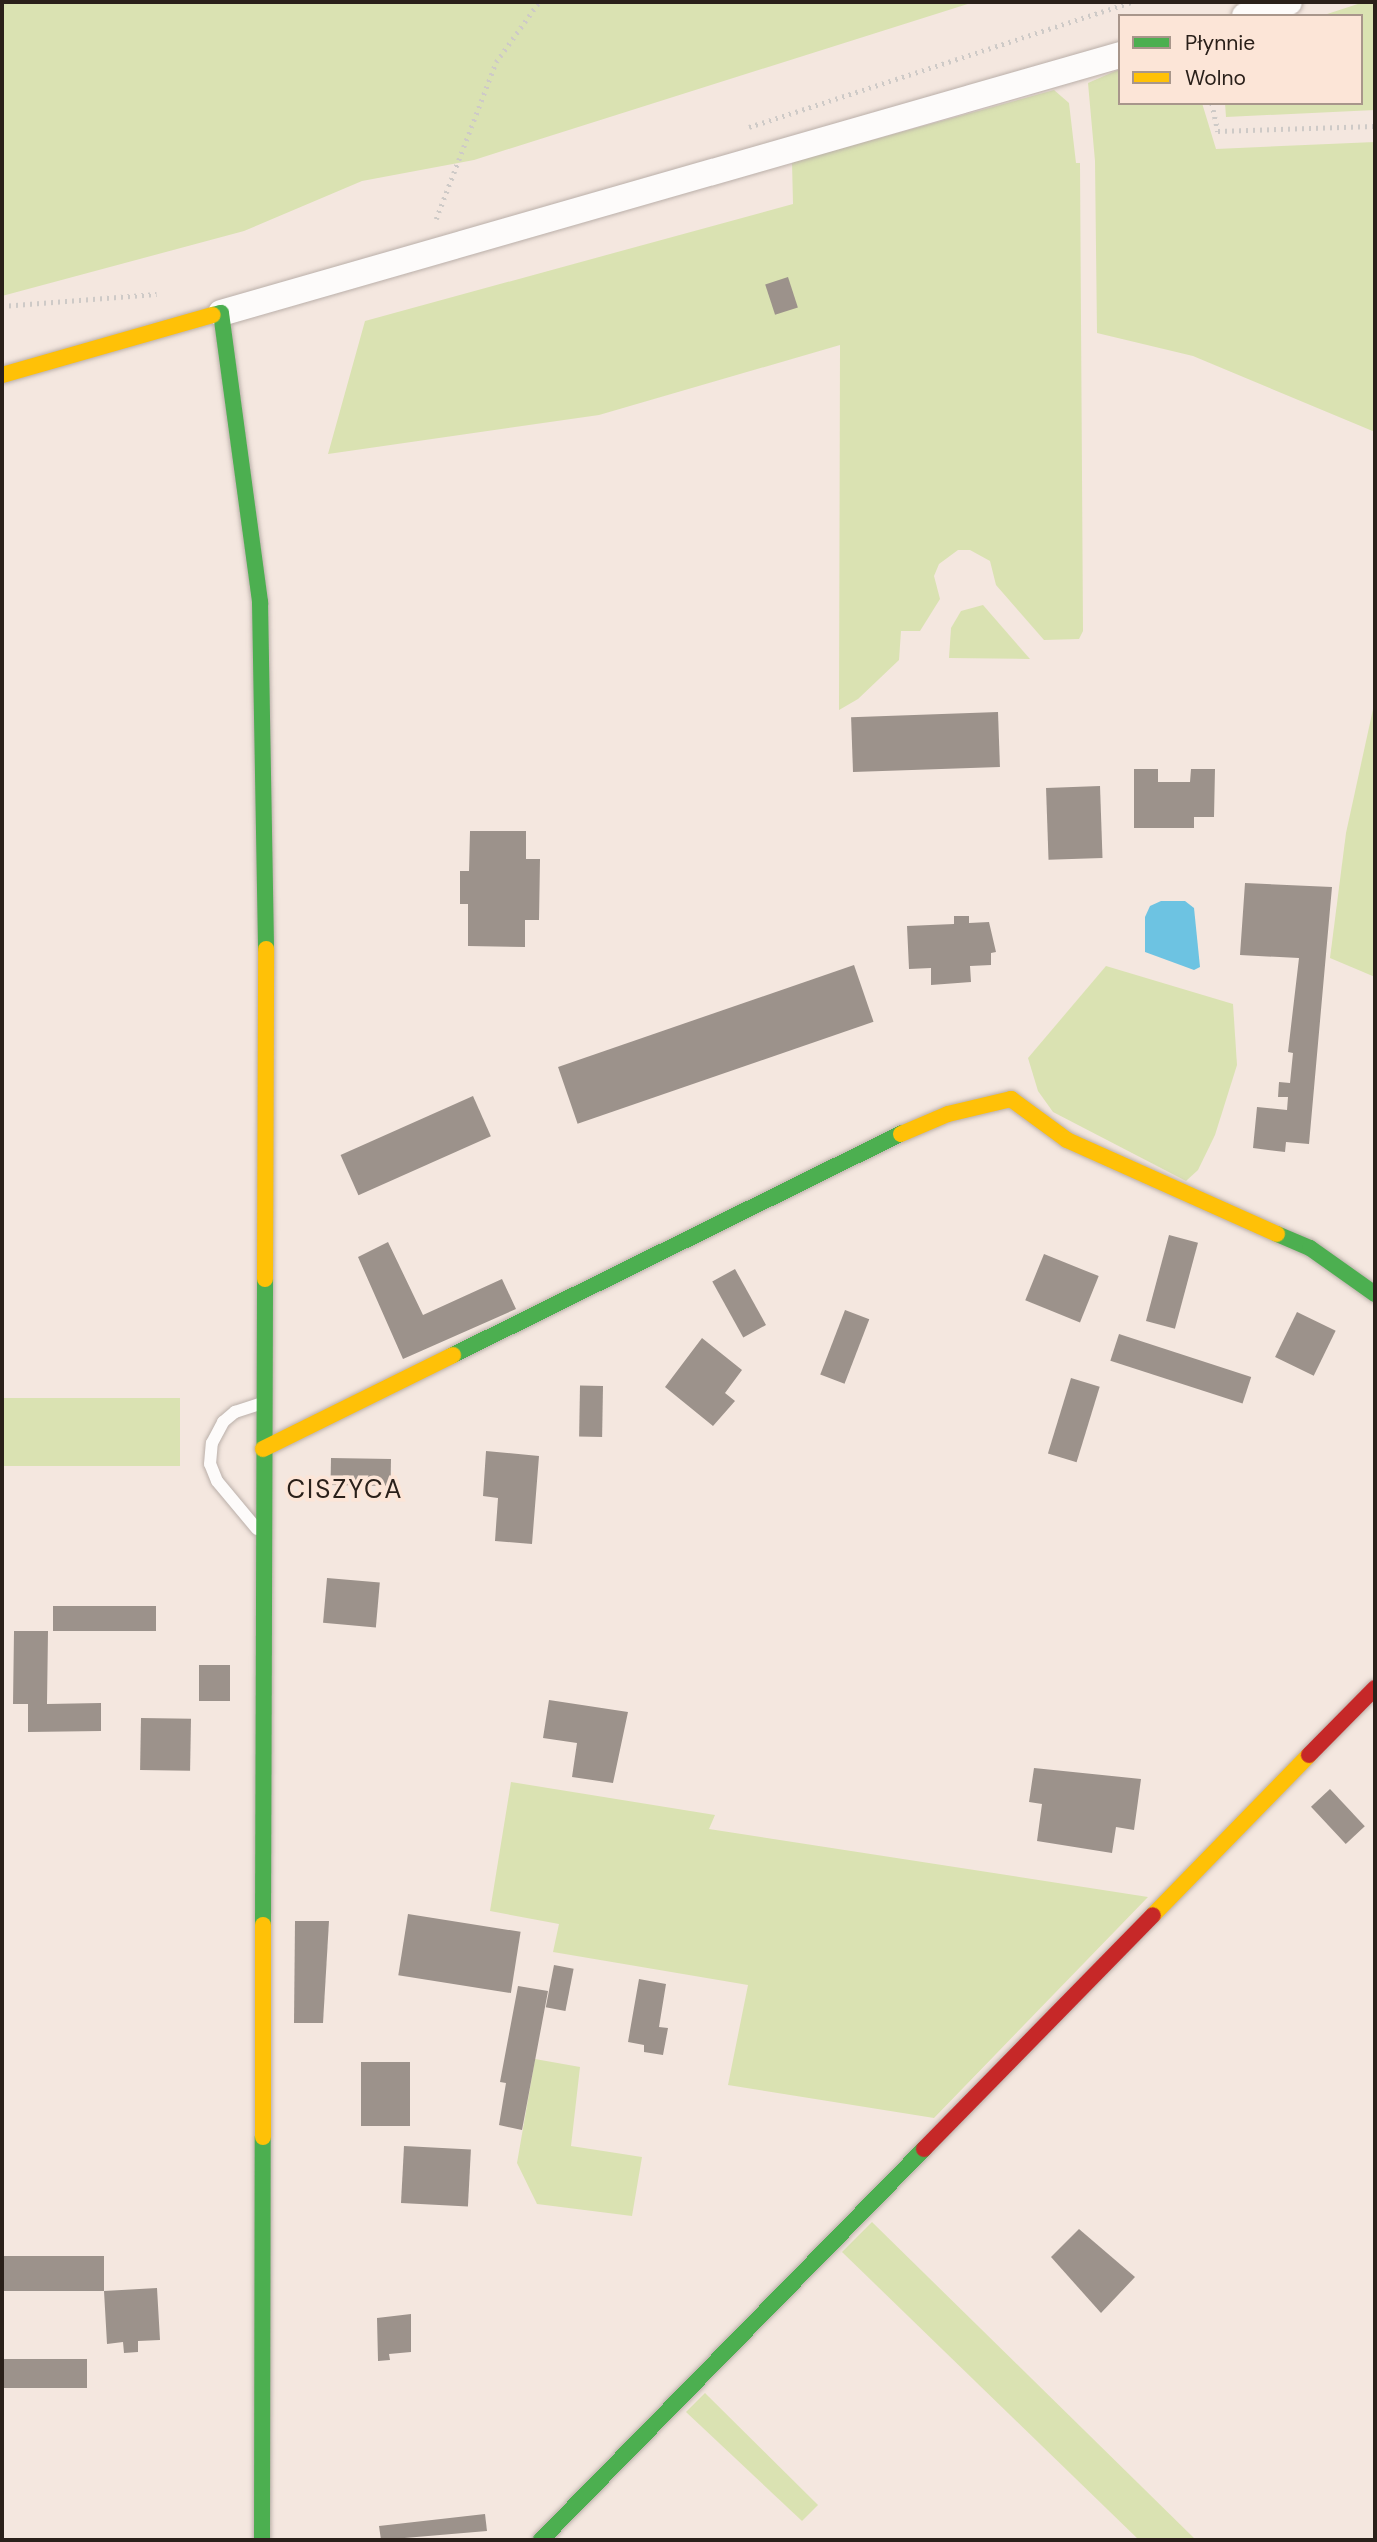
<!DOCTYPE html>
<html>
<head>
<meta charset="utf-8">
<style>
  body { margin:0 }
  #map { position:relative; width:1377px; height:2542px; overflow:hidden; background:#f4e7df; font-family:"DM Sans",sans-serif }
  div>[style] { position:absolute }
  .green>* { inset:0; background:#dae2b2; transform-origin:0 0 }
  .water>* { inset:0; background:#6dc3e2 }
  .building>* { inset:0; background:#9c928b; transform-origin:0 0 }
  .path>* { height:4.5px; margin-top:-2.25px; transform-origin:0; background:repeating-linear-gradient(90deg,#cecac7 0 2px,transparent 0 7px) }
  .roads { filter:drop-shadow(0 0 2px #baafa9) drop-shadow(0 0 2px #baafa9) }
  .lane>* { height:12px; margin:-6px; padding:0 6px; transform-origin:6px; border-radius:6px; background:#fdfbfa }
  .street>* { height:26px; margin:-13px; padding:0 13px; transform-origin:13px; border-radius:13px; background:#fdfbfa }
  .fast>* { height:16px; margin:-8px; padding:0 8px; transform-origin:8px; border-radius:8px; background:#4caf50 }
  .slow>* { height:16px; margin:-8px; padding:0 8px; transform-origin:8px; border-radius:8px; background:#ffc107 }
  .jam>* { height:16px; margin:-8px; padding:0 8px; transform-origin:8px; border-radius:8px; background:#c62828 }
  span { translate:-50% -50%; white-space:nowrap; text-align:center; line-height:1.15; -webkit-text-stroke:7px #fce5d7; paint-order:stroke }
  .quarter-label { font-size:26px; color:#2a201a; letter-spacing:2px }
  .frame { position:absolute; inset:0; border:4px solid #2a201a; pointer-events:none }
  .legend { position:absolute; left:1118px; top:14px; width:245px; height:91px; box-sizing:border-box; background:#fce5d7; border:2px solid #a8968b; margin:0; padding:9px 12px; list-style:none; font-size:21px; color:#2a201a }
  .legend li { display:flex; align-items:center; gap:14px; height:35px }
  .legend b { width:35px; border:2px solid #a8968b }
</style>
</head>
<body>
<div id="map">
  <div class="green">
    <div style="clip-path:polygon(2px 2px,974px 2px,474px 160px,362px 181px,244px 231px,2px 296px)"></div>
    <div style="clip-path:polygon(1364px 2px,1375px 2px,1375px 110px,1226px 117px,1225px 103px,1361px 103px,1361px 16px,1321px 16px)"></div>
    <div style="clip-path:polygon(1120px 69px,1120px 103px,1202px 103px,1216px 149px,1375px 142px,1375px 432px,1193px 356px,1097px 333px,1095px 161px,1088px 83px)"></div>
    <div style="clip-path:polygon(1054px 90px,1069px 103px,1076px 163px,1080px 163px,1083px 631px,1079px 639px,1044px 640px,996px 585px,990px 561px,970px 550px,958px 550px,939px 564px,934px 576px,940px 599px,920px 631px,901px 631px,899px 660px,858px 699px,839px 710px,840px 345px,599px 415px,328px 454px,365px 321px,793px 204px,792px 162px)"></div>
    <div style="clip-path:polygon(983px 605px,1030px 659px,949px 658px,951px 628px,961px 611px)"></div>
    <div style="clip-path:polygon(1375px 700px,1375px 977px,1330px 958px,1346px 833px)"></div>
    <div style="clip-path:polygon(1106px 966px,1233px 1004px,1237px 1065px,1215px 1135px,1198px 1170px,1186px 1181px,1053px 1112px,1038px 1091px,1028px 1058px)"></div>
    <div style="left:2px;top:1398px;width:178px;height:68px"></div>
    <div style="clip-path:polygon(511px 1782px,715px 1815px,709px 1829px,1148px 1897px,934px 2118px,728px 2085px,748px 1985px,553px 1952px,559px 1924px,490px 1911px)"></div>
    <div style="clip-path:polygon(535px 2059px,580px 2067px,571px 2146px,642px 2157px,632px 2216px,537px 2204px,517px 2163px)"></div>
    <div style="clip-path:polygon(872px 2222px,1196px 2540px,1139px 2540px,842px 2252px)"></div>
    <div style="clip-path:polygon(705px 2393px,818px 2505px,802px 2521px,686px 2412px)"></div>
  </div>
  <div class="water">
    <div style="clip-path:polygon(1161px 901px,1185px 901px,1194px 908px,1200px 967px,1194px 970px,1145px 952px,1145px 917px,1150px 906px)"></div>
  </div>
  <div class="building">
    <div style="left:788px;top:277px;width:32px;height:24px;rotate:72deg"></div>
    <div style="left:998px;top:712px;width:55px;height:147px;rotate:88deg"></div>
    <div style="clip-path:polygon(1134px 769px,1158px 769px,1158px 782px,1190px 782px,1191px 769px,1215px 769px,1214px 817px,1194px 817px,1194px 828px,1134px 828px)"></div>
    <div style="left:1100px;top:786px;width:72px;height:54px;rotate:88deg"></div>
    <div style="clip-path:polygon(470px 831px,526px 831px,526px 859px,540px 859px,539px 920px,525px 920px,525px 947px,468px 946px,468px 904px,460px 904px,460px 871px,469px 871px)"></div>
    <div style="clip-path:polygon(1245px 883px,1332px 887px,1309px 1144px,1286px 1142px,1285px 1152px,1253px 1148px,1257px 1107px,1287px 1110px,1288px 1097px,1278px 1097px,1279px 1082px,1290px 1083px,1293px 1053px,1288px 1052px,1299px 958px,1240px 955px)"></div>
    <div style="clip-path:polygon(954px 916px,969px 916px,969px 923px,989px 922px,996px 952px,991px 953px,991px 965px,970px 966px,971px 982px,931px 985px,931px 968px,909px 969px,907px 926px,954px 924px)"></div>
    <div style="left:854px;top:965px;width:60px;height:313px;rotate:71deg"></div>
    <div style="left:473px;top:1096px;width:44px;height:145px;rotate:66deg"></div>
    <div style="left:1169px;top:1235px;width:30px;height:89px;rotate:15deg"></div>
    <div style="clip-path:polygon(388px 1242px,423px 1315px,502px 1279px,516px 1309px,403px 1359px,358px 1257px)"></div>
    <div style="left:1044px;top:1254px;width:59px;height:50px;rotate:22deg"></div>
    <div style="left:735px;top:1269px;width:64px;height:26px;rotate:61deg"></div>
    <div style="left:845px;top:1310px;width:26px;height:69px;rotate:21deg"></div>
    <div style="left:1297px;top:1312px;width:43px;height:50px;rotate:26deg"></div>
    <div style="left:1119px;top:1334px;width:139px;height:28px;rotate:18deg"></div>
    <div style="clip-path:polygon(702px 1338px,742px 1370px,725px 1393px,735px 1401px,713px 1426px,665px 1387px)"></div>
    <div style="left:1071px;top:1378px;width:30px;height:79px;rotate:17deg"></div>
    <div style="left:603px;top:1386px;width:51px;height:23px;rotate:91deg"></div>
    <div style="clip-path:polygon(486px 1451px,539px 1456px,532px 1544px,495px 1541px,498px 1498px,483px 1496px)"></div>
    <div style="left:331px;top:1458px;width:60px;height:27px;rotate:1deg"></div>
    <div style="left:327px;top:1578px;width:53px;height:45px;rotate:5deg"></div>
    <div style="left:53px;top:1606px;width:103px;height:25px"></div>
    <div style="clip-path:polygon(14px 1631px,48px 1631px,47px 1704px,101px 1703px,101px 1731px,28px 1732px,28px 1704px,13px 1704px)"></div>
    <div style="left:199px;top:1665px;width:31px;height:36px"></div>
    <div style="clip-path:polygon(549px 1700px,628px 1712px,613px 1783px,572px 1777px,577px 1743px,543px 1738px)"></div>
    <div style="left:141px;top:1718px;width:50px;height:52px;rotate:1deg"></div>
    <div style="clip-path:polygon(1034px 1768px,1141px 1779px,1134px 1830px,1116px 1827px,1112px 1853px,1037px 1841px,1042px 1804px,1029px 1802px)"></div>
    <div style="left:1330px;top:1789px;width:51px;height:26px;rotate:47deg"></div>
    <div style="left:408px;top:1914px;width:114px;height:62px;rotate:9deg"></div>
    <div style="clip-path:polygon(295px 1921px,329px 1921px,323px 2023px,294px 2023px)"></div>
    <div style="left:554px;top:1965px;width:20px;height:43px;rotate:11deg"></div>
    <div style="clip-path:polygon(639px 1979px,666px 1984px,659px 2027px,668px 2028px,663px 2055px,644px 2052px,644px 2045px,628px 2042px)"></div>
    <div style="clip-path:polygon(518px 1986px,548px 1991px,522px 2130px,499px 2125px,506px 2083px,500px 2082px)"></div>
    <div style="left:361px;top:2062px;width:49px;height:64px"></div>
    <div style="left:404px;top:2146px;width:67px;height:57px;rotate:3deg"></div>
    <div style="clip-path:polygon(1079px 2229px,1135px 2277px,1101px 2313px,1051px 2257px)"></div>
    <div style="left:2px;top:2256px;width:102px;height:35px"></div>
    <div style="clip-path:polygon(157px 2288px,160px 2340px,138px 2341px,138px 2352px,124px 2353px,123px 2342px,107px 2344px,104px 2291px)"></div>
    <div style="clip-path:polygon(411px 2314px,411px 2352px,389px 2354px,390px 2360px,378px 2361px,377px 2318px)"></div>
    <div style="left:87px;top:2359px;width:29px;height:85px;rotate:90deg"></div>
    <div style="clip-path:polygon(485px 2514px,487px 2531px,381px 2540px,379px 2526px)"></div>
  </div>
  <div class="path">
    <div style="left:1212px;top:103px;width:29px;rotate:78deg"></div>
    <div style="left:1218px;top:131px;width:157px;rotate:-1.8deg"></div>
    <div style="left:749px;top:127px;width:402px;rotate:-18.1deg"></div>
    <div style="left:436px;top:219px;width:168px;rotate:-69.1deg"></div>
    <div style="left:496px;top:62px;width:74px;rotate:-54.4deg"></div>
    <div style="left:2px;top:306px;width:155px;rotate:-4.4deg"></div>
  </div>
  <div class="roads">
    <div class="lane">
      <div style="left:257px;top:1529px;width:62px;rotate:-129.8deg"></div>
      <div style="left:217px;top:1481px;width:18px;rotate:-112deg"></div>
      <div style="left:210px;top:1464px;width:21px;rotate:-85deg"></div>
      <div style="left:212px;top:1443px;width:24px;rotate:-62deg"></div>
      <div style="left:223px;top:1422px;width:16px;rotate:-40deg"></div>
      <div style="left:235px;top:1412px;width:25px;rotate:-18deg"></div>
    </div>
    <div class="street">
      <div style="left:1245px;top:16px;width:46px;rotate:-17.7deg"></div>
      <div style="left:221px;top:313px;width:935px;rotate:-16.01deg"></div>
    </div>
    <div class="fast">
      <div style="left:213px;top:315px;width:8px;rotate:-14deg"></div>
      <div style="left:221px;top:313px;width:292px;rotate:82.3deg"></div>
      <div style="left:260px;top:602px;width:347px;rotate:89deg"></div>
      <div style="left:1277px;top:1234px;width:36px;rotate:23deg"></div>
      <div style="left:1310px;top:1248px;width:80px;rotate:35.3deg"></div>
      <div style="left:453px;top:1355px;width:500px;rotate:-26.3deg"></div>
      <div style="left:263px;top:1925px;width:646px;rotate:-89.82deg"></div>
      <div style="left:262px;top:2540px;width:403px;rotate:-89.9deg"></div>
      <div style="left:541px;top:2540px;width:547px;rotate:-45.59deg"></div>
    </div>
    <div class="slow">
      <div style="left:2px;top:375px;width:219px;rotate:-15.9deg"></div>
      <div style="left:901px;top:1134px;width:51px;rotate:-23.1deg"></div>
      <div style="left:948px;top:1114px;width:65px;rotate:-13.4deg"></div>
      <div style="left:1011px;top:1099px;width:69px;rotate:36.2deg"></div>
      <div style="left:1067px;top:1140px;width:230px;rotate:24.1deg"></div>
      <div style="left:265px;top:1279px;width:330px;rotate:-89.8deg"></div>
      <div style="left:263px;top:1449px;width:212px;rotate:-26.3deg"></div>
      <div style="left:1153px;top:1915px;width:223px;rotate:-45.7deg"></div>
      <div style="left:263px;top:2137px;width:212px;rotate:-90deg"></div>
    </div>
    <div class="jam">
      <div style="left:1309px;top:1755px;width:94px;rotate:-45.4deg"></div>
      <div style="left:924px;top:2149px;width:327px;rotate:-45.6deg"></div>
    </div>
  </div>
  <div class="quarter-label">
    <span style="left:345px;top:1490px">CISZYCA</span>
  </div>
  <div class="frame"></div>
  <ul class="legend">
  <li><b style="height:9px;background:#4caf50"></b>Płynnie</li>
  <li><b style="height:9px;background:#ffc107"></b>Wolno</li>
  </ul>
</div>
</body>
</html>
